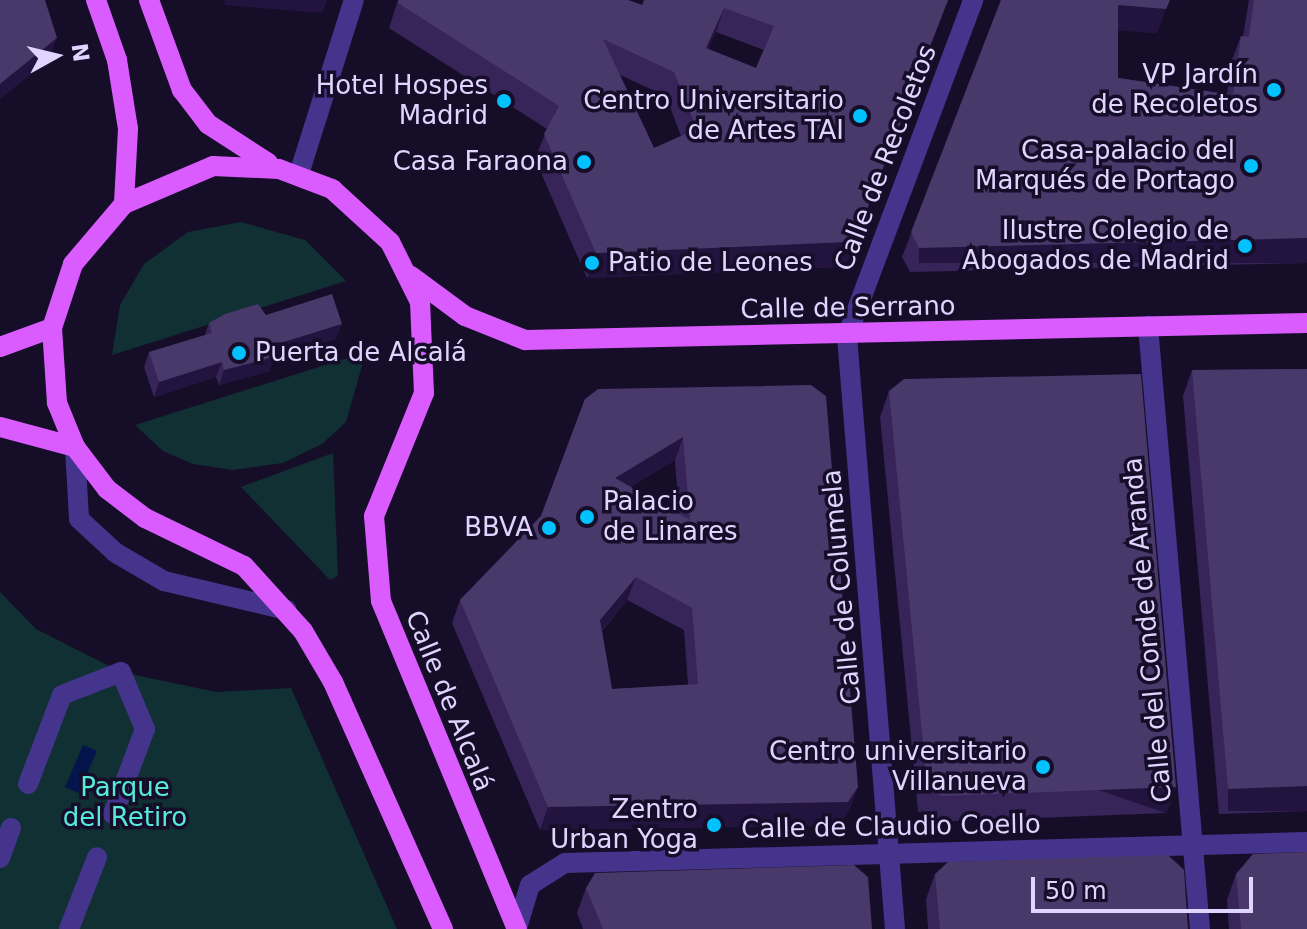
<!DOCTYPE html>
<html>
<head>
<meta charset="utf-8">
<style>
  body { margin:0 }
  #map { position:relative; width:1307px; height:929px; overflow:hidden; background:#160d29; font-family:"DejaVu Sans",sans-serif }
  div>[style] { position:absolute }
  .green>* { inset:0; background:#103033 }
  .water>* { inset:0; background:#05144a; transform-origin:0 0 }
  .minor>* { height:20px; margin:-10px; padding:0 10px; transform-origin:10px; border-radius:10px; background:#44348c }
  .major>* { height:20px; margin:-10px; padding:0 10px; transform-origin:10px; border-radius:10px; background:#da5cff }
  .wall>* { inset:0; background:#372559 }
  .shaded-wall>* { inset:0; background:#22143e; transform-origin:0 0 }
  .building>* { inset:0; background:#49386a }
  .dots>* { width:22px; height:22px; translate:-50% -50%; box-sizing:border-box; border:4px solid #160d29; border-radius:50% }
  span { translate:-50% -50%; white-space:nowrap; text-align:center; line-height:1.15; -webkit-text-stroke:7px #160d29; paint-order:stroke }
  .poi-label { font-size:26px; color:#e0d5ff }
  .right { translate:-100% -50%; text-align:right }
  .left { translate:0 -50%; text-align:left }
  .street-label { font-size:26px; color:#e0d5ff }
  .park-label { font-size:26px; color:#55ebdb }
  .north { position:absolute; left:16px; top:16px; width:80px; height:80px; -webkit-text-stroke:6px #160d29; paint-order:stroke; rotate:82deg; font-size:22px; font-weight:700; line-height:32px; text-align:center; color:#e0d5ff }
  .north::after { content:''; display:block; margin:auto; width:28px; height:36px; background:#e0d5ff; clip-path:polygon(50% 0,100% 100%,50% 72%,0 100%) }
  .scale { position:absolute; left:1031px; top:877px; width:222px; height:36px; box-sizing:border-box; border:4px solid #e0d5ff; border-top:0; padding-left:10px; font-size:24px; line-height:28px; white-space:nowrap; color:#e0d5ff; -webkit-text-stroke:6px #160d29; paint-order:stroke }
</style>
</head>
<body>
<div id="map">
  <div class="green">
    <div style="clip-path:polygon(241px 222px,305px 240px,346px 281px,112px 355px,120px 305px,144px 264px,188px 232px)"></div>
    <div style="clip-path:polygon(366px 352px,346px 422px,322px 444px,283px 463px,233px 470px,193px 464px,163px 451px,135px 425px)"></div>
    <div style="clip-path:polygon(333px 453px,338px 576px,330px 580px,241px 487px)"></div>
    <div style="clip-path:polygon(0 592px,36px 629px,121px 672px,216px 692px,291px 688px,397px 929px,0 929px)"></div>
  </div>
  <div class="water">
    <div style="left:83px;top:745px;width:15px;height:46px;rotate:23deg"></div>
  </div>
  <div class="minor">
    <div style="left:299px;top:174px;width:182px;rotate:-72.5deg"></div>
    <div style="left:1148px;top:326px;width:605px;rotate:85.07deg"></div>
    <div style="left:75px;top:447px;width:72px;rotate:86.8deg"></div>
    <div style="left:79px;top:519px;width:50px;rotate:42.6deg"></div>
    <div style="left:116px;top:553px;width:56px;rotate:30.3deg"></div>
    <div style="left:164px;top:581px;width:126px;rotate:13.3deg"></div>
    <div style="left:28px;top:784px;width:95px;rotate:-69.1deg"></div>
    <div style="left:62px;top:695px;width:63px;rotate:-21.3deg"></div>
    <div style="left:121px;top:672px;width:62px;rotate:67.2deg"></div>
    <div style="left:145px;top:729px;width:91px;rotate:110.6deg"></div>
    <div style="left:0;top:858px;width:32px;rotate:-70deg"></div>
    <div style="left:517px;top:928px;width:45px;rotate:-73.2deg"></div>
    <div style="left:530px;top:885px;width:41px;rotate:-32.2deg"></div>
    <div style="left:565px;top:863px;width:742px;rotate:-1.62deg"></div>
    <div style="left:69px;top:929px;width:77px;rotate:-68.7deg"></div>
    <div style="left:895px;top:929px;width:595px;rotate:-94.63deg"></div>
    <div style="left:847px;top:336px;width:359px;rotate:-69.4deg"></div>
  </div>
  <div class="major">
    <div style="left:96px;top:0;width:64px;rotate:70.7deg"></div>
    <div style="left:117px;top:60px;width:70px;rotate:80.9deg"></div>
    <div style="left:128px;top:129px;width:75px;rotate:93.1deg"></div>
    <div style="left:149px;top:0;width:96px;rotate:69.9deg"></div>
    <div style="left:182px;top:90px;width:43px;rotate:52.6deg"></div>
    <div style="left:208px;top:124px;width:72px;rotate:33deg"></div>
    <div style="left:411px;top:276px;width:67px;rotate:36.5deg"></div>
    <div style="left:465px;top:316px;width:65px;rotate:21.8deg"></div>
    <div style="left:525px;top:340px;width:782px;rotate:-1.25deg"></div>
    <div style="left:0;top:347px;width:55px;rotate:-20.1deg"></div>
    <div style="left:0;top:427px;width:78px;rotate:14.9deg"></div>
    <div style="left:443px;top:929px;width:270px;rotate:-114deg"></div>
    <div style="left:333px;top:682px;width:59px;rotate:-120.5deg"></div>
    <div style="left:303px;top:631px;width:88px;rotate:-132.2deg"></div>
    <div style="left:244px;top:566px;width:110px;rotate:-154.1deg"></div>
    <div style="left:145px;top:518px;width:48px;rotate:-142.7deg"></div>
    <div style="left:107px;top:489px;width:53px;rotate:-127.3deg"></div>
    <div style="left:75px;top:447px;width:48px;rotate:-112.2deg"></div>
    <div style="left:57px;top:403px;width:75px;rotate:-93.8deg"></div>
    <div style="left:52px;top:328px;width:67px;rotate:-71.8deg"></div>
    <div style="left:73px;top:264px;width:79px;rotate:-49.6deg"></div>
    <div style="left:124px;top:204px;width:97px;rotate:-23.1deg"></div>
    <div style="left:213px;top:166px;width:66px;rotate:2.6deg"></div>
    <div style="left:279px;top:169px;width:57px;rotate:20.7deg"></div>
    <div style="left:332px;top:189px;width:79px;rotate:42.4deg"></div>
    <div style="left:390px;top:242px;width:67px;rotate:63.4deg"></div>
    <div style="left:420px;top:302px;width:91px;rotate:87.5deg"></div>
    <div style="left:424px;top:393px;width:133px;rotate:112.1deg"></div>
    <div style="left:374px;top:516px;width:85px;rotate:85.3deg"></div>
    <div style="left:381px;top:601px;width:355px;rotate:67.5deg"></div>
  </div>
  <div class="wall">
    <div style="clip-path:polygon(evenodd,398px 0,628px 0,642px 5px,948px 0,848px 260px,838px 267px,587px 278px,535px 159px,547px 129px,389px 28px,398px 0,716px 32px,764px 50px,756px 68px,708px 49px,716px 32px,398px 0,620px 75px,666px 96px,681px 136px,654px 148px,620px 75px)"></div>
    <div style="clip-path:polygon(1001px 0,1157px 33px,1118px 30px,1118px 78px,1227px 94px,1232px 60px,1241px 36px,1243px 36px,1249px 0,1307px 0,1307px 263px,910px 272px,902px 257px)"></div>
    <div style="clip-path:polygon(266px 315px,336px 339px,273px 358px,269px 371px,219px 385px,216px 377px,154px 397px,144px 367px,149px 352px,205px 335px,209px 323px)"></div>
    <div style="clip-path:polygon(1307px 369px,1307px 811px,1219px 814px,1183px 396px,1192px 370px)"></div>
    <div style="clip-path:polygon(evenodd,811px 385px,850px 809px,839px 825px,540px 830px,452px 623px,460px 600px,541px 516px,585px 399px,811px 385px,675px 460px,679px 514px,630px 487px,675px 460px,811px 385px,627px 600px,684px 630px,688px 685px,612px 689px,602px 631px,627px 600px)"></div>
    <div style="clip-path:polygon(889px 391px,1167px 813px,931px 822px,918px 811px,880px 417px)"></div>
    <div style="clip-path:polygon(935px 874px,1188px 929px,928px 929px,926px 899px)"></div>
    <div style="clip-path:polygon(1236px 874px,1307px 929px,1229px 929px,1227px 900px)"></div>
    <div style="clip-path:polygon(586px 888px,872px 929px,583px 929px,577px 913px)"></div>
  </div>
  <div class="shaded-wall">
    <div style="clip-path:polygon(225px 0,327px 0,322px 13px,224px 5px)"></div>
    <div style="clip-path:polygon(948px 0,848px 260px,838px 267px,587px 278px,596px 253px)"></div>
    <div style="clip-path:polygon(1170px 0,1157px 33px,1109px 30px,1118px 5px)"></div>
    <div style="clip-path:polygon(724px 8px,716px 32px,698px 73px,706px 48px)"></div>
    <div style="clip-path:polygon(57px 38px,49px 60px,0 99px,0 84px)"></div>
    <div style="left:1307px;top:238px;width:25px;height:388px;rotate:90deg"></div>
    <div style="clip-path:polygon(342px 324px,336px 339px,273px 358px,269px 371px,219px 385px,224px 370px,277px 344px)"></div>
    <div style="clip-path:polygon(222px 362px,216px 377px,154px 397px,159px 382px)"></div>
    <div style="clip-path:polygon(683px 437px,675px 460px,606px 501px,615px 478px)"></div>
    <div style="clip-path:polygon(636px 577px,627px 600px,591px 643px,600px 620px)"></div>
    <div style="left:1307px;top:786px;width:25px;height:79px;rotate:90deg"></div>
    <div style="clip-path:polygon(858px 787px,850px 809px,839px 825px,540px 830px,548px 807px)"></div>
    <div style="left:1176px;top:787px;width:28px;height:235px;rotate:109deg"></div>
  </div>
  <div class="building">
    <div style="clip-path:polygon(0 0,45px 0,57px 38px,0 84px)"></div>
    <div style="clip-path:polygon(evenodd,399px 0,628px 0,642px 5px,644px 0,948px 0,857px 235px,847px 242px,596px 253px,544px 134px,559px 106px,398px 3px,399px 0,724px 8px,774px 26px,756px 68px,706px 48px,724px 8px,399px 0,603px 39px,674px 72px,697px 129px,654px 148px,603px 39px)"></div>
    <div style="clip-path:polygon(1001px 0,1170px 0,1166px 9px,1118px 5px,1118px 78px,1233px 95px,1241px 36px,1249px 37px,1254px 0,1307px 0,1307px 238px,919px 248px,911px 232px)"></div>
    <div style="clip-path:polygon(332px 294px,342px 324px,277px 344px,274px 357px,224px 370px,222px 362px,159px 382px,149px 352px,212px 333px,209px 323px,225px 314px,258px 304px,266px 315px)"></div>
    <div style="clip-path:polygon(1307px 369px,1307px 786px,1228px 789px,1192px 370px)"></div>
    <div style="clip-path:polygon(1141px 374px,1176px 787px,941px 796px,927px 785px,889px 391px,904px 379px)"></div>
    <div style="clip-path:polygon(evenodd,811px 385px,826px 396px,858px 787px,848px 802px,548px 807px,460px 600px,541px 516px,585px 399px,598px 389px,811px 385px,683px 437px,690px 520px,615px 478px,683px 437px,811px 385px,636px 577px,692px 608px,698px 684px,612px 689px,600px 620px,636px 577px)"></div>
    <div style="clip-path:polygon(1307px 852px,1307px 929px,1241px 929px,1236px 874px,1253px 854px)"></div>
    <div style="clip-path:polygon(1168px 855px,1184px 870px,1188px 929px,940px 929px,935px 874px,948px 862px)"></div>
    <div style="clip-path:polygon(854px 865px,868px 877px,872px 929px,603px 929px,586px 888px,595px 873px)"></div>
  </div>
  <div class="dots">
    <div style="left:1274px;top:90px;background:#01c1ff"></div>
    <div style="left:504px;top:101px;background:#01c1ff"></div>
    <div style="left:860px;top:116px;background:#01c1ff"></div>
    <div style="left:584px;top:162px;background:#01c1ff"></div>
    <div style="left:1251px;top:166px;background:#01c1ff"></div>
    <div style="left:1245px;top:246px;background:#01c1ff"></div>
    <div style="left:592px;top:263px;background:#01c1ff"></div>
    <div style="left:239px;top:353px;background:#01c1ff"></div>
    <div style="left:587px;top:517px;background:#01c1ff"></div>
    <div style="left:549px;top:528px;background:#01c1ff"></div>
    <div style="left:1043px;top:767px;background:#01c1ff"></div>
    <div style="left:714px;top:825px;background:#01c1ff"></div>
  </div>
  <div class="poi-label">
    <span class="right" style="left:1258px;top:90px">VP Jardín<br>de Recoletos</span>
    <span class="right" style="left:488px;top:101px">Hotel Hospes<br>Madrid</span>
    <span class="right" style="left:844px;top:116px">Centro Universitario<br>de Artes TAI</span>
    <span class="right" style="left:1235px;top:166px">Casa-palacio del<br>Marqués de Portago</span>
    <span class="right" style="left:568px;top:162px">Casa Faraona</span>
    <span class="right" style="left:1229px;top:246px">Ilustre Colegio de<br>Abogados de Madrid</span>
    <span class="left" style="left:608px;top:263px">Patio de Leones</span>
    <span class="left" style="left:255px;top:353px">Puerta de Alcalá</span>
    <span class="left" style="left:603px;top:517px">Palacio<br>de Linares</span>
    <span class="right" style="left:533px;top:528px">BBVA</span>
    <span class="right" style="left:1027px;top:767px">Centro universitario<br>Villanueva</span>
    <span class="right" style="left:698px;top:825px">Zentro<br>Urban Yoga</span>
  </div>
  <div class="street-label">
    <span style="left:886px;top:158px;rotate:-69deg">Calle de Recoletos</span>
    <span style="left:848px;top:308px;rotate:-1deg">Calle de Serrano</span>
    <span style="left:842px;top:587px;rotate:-95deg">Calle de Columela</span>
    <span style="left:1148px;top:630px;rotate:-95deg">Calle del Conde de Aranda</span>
    <span style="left:449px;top:701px;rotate:68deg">Calle de Alcalá</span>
    <span style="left:891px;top:827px;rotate:-1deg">Calle de Claudio Coello</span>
  </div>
  <div class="park-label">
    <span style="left:125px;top:803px">Parque<br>del Retiro</span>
  </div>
  <div class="north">N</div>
  <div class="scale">50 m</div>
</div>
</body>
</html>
